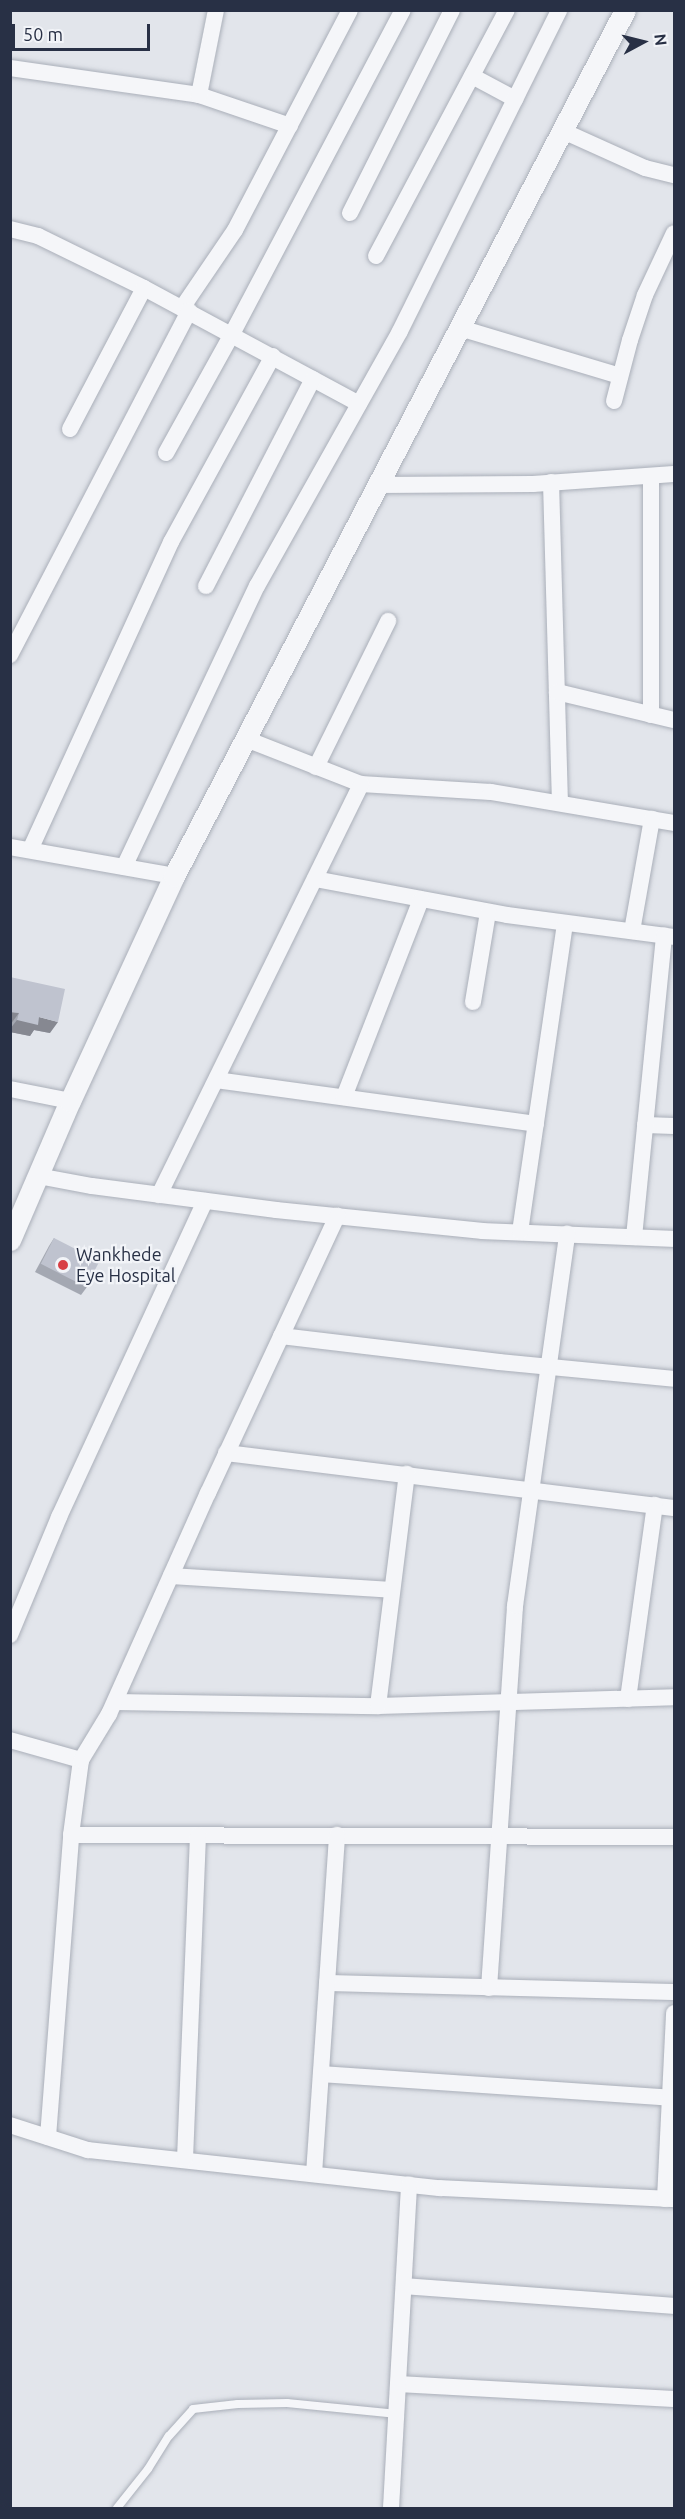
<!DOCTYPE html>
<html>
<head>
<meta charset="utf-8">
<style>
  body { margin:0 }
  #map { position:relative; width:685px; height:2519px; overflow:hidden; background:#e2e5eb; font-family:Ubuntu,sans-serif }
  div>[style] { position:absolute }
  .roads { filter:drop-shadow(0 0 2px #aaafb9) drop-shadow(0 0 2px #aaafb9) }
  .service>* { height:8px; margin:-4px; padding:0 4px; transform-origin:4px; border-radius:4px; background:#f5f6f9 }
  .minor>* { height:16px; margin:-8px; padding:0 8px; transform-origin:8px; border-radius:8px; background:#f5f6f9 }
  .tertiary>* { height:21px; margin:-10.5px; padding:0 10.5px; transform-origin:10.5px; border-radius:10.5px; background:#f5f6f9 }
  .wall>* { inset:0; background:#a4a8b2 }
  .shaded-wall>* { inset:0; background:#868891 }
  .building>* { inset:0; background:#bfc3cf; transform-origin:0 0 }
  .dots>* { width:16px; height:16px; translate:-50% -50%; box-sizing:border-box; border:3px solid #f2f4f8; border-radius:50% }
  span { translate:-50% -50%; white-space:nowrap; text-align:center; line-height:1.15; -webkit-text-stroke:4.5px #f2f4f8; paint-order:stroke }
  .poi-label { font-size:18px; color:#283045 }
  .left { translate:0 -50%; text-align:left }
  .frame { position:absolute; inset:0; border:12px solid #283045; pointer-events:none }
  .north { position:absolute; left:613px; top:12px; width:60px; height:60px; -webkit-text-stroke:4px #f2f4f8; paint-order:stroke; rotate:83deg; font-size:16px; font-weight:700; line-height:24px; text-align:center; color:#283045 }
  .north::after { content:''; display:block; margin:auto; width:21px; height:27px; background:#283045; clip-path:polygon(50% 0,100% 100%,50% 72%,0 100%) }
  .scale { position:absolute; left:12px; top:24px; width:138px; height:27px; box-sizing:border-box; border:3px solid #283045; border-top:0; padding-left:8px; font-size:18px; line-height:21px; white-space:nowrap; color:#283045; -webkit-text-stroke:4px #f2f4f8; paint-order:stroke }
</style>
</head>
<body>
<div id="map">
  <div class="roads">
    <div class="service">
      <div style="left:117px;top:2508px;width:50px;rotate:-51.5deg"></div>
      <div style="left:148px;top:2469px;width:39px;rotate:-58deg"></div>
      <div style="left:169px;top:2436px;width:36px;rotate:-48deg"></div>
      <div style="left:193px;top:2409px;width:45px;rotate:-6.3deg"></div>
      <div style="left:238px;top:2404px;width:49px;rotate:-1.2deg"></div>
      <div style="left:287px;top:2403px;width:111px;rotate:5.7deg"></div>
    </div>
    <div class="minor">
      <div style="left:10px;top:68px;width:191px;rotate:8.1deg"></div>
      <div style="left:199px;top:95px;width:96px;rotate:18.8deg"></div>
      <div style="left:472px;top:76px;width:49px;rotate:28.1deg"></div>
      <div style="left:199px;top:95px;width:87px;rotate:-78.7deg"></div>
      <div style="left:563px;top:131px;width:90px;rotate:24.3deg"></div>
      <div style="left:645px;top:168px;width:30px;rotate:14deg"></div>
      <div style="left:350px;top:213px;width:227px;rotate:-63.3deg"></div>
      <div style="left:10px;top:229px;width:29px;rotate:14deg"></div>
      <div style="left:38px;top:236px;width:118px;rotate:26.1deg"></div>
      <div style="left:144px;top:288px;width:244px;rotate:28.3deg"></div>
      <div style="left:376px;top:256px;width:279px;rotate:-62deg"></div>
      <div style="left:182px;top:308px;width:94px;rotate:-55.8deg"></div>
      <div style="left:235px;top:230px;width:248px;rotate:-62.4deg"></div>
      <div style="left:460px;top:328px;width:167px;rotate:16.7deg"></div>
      <div style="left:614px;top:401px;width:63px;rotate:-75.3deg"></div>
      <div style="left:630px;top:340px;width:47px;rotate:-71.6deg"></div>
      <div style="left:645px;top:295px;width:68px;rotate:-64.9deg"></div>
      <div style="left:70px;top:429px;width:159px;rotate:-62.3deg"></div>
      <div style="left:166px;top:453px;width:136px;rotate:-61deg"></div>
      <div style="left:232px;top:334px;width:366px;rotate:-62.2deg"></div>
      <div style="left:551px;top:482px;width:321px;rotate:88.4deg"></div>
      <div style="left:378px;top:485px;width:155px;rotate:-0.4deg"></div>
      <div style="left:533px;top:484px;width:141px;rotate:-4.1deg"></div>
      <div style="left:206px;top:586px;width:233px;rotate:-62.7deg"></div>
      <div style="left:10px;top:655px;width:388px;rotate:-62.5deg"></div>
      <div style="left:557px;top:692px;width:120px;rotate:13.5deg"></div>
      <div style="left:651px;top:715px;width:239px;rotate:-90deg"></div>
      <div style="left:246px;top:739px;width:123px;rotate:21.4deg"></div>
      <div style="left:361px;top:784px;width:130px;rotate:3.5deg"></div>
      <div style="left:491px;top:792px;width:186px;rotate:9.6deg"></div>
      <div style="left:316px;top:767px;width:163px;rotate:-63.7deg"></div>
      <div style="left:10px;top:847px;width:167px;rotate:10deg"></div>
      <div style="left:30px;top:850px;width:339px;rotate:-65.4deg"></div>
      <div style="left:171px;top:542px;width:212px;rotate:-61.3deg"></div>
      <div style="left:124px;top:867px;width:311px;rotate:-64.7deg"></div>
      <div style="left:257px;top:586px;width:292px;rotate:-60.7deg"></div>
      <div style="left:400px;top:331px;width:358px;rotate:-63.6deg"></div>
      <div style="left:315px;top:879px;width:195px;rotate:10.6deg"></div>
      <div style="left:507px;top:915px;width:168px;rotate:7.5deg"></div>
      <div style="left:632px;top:931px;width:114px;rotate:-79.9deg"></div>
      <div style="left:473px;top:1002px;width:91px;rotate:-80.5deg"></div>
      <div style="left:216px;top:1080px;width:323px;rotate:7.8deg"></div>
      <div style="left:10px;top:1089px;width:61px;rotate:11.3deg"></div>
      <div style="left:344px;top:1097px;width:212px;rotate:-68.7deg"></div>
      <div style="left:645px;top:1125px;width:29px;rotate:2deg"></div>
      <div style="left:38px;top:1176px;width:55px;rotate:10.5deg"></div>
      <div style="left:92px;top:1186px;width:186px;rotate:7.4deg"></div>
      <div style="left:276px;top:1210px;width:208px;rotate:5.8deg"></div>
      <div style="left:483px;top:1231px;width:191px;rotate:2.4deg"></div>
      <div style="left:159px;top:1195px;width:458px;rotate:-63.8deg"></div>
      <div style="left:520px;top:1232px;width:312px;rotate:-81.7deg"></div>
      <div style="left:634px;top:1237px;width:303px;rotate:-84.3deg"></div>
      <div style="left:281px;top:1336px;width:220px;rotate:6.8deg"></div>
      <div style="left:499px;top:1362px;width:176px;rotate:5.5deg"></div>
      <div style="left:226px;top:1453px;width:451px;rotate:7deg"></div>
      <div style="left:171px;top:1576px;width:221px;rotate:3.6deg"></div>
      <div style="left:10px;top:1635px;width:128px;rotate:-67.4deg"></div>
      <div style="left:59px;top:1517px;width:348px;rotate:-65.2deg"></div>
      <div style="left:628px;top:1699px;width:196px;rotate:-82.1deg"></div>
      <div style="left:115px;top:1702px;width:263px;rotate:0.9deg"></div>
      <div style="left:378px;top:1706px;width:296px;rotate:-1.7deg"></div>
      <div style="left:378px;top:1706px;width:234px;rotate:-82.9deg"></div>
      <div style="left:10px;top:1740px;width:74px;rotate:15.7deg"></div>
      <div style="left:71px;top:1835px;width:603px;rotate:0.19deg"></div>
      <div style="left:327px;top:1983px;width:347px;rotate:1.5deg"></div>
      <div style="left:489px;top:1988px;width:383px;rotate:-86.1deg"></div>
      <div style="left:515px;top:1606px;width:376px;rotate:-82deg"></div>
      <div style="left:321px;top:2074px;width:350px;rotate:3.9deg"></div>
      <div style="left:10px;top:2125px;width:82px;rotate:17.8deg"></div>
      <div style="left:88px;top:2150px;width:354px;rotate:6.2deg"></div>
      <div style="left:440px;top:2188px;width:234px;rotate:2.7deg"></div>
      <div style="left:48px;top:2137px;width:303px;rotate:-85.6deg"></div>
      <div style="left:71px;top:1835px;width:76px;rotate:-82.4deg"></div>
      <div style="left:81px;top:1760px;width:54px;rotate:-58.7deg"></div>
      <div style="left:109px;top:1714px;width:242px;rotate:-65.9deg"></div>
      <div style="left:208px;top:1493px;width:306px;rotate:-65deg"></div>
      <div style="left:185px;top:2159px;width:324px;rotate:-87.7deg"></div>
      <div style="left:314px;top:2174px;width:340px;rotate:-86.1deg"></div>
      <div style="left:665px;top:2199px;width:186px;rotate:-87.2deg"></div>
      <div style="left:404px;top:2286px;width:271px;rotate:4.2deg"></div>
      <div style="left:398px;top:2384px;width:276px;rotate:3.1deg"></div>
      <div style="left:391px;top:2508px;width:324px;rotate:-86.8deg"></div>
    </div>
    <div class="tertiary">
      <div style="left:10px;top:1240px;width:151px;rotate:-66.7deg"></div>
      <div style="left:70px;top:1101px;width:248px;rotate:-65.2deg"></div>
      <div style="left:174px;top:876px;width:976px;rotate:-62.49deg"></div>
    </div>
  </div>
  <div class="wall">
    <div style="clip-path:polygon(10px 977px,50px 1033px,34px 1030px,30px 1036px,10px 1032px)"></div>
    <div style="clip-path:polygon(54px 1238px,87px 1287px,81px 1295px,35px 1272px,49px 1246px)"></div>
  </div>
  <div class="shaded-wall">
    <div style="clip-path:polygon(10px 1012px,19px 1013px,10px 1025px)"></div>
    <div style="clip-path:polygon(39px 1017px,58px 1022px,50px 1033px,34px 1030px,30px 1036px,10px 1032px,10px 1029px,17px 1020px)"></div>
  </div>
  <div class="building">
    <div style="clip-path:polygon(10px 977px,65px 989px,58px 1022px,39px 1017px,38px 1025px,17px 1020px,19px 1013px,10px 1012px)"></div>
    <div style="left:54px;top:1238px;width:51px;height:29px;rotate:27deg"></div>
  </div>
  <div class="dots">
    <div style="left:63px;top:1265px;background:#d83f45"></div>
  </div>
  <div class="poi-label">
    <span class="left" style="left:76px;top:1265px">Wankhede<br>Eye Hospital</span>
  </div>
  <div class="frame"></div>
  <div class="north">N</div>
  <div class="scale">50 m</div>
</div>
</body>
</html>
